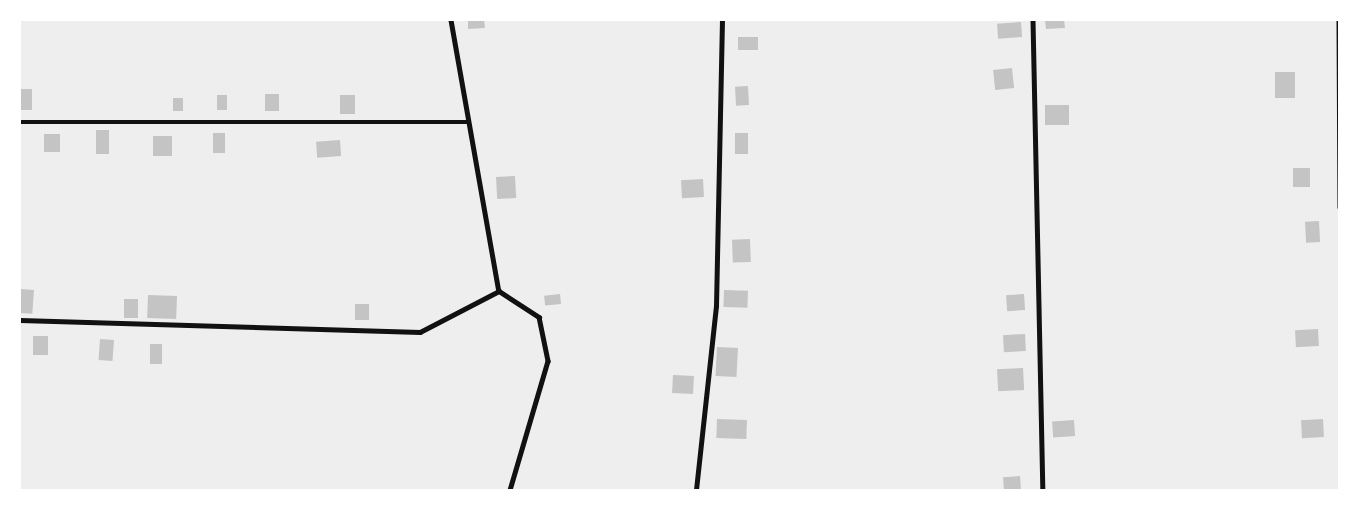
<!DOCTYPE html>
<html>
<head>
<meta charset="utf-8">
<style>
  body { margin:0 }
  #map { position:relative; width:1359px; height:510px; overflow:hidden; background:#fff; font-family:"Nunito Sans",sans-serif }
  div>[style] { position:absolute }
  .green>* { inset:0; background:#eee; transform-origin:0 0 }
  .building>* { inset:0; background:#c4c4c4; transform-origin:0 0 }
  .service>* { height:4.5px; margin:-2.25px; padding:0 2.25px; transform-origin:2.25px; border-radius:2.25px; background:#111 }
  span { translate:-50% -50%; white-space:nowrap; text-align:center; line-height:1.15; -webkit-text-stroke:6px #fff; paint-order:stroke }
  .frame { position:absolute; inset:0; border:21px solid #fff; pointer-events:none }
</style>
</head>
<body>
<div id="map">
  <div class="green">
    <div style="left:20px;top:20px;width:1319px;height:470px"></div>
  </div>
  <div class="building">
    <div style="clip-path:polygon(468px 20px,484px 20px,485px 28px,468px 29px)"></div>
    <div style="clip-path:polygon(1045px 20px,1064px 20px,1065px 28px,1046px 29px)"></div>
    <div style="left:1021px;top:22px;width:15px;height:24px;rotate:86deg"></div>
    <div style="left:758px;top:37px;width:13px;height:20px;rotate:90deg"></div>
    <div style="left:1012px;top:68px;width:20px;height:19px;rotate:84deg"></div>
    <div style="left:1275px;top:72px;width:20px;height:26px"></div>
    <div style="left:748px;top:86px;width:19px;height:13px;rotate:87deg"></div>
    <div style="left:20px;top:89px;width:12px;height:21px"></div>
    <div style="left:265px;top:94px;width:14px;height:17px"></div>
    <div style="left:217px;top:95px;width:10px;height:15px"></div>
    <div style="left:340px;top:95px;width:15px;height:19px"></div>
    <div style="left:173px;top:98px;width:10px;height:13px"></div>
    <div style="left:1069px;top:105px;width:20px;height:24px;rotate:90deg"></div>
    <div style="left:96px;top:130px;width:13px;height:24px"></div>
    <div style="left:213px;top:133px;width:12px;height:20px"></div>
    <div style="left:735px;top:133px;width:13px;height:21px"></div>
    <div style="left:44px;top:134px;width:16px;height:18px"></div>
    <div style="left:153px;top:136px;width:19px;height:20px"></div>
    <div style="left:340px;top:140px;width:16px;height:24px;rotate:86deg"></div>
    <div style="left:1293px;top:168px;width:17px;height:19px"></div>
    <div style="left:515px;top:176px;width:22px;height:19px;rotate:87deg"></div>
    <div style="left:703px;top:179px;width:18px;height:22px;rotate:87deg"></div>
    <div style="left:1319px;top:221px;width:21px;height:14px;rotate:87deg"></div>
    <div style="left:750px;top:239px;width:23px;height:18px;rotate:88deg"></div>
    <div style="left:21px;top:289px;width:13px;height:24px;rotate:4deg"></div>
    <div style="left:724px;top:290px;width:24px;height:17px;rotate:2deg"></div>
    <div style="left:560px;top:294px;width:10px;height:16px;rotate:84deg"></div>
    <div style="left:1024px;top:294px;width:16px;height:18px;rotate:86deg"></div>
    <div style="left:148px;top:295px;width:29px;height:23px;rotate:2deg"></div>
    <div style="left:124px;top:299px;width:14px;height:19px"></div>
    <div style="left:355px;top:304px;width:14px;height:16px"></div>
    <div style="left:1318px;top:329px;width:17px;height:23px;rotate:87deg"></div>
    <div style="left:1025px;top:334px;width:17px;height:22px;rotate:87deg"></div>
    <div style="left:33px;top:336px;width:15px;height:19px"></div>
    <div style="left:100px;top:339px;width:14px;height:21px;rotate:4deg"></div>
    <div style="left:150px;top:344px;width:12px;height:20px"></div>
    <div style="left:717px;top:347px;width:21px;height:29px;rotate:3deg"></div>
    <div style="left:1023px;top:368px;width:22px;height:26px;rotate:87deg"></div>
    <div style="left:673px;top:375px;width:21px;height:18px;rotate:3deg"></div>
    <div style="left:717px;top:419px;width:30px;height:19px;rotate:2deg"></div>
    <div style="left:1323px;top:419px;width:18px;height:22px;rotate:87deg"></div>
    <div style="left:1074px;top:420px;width:16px;height:22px;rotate:86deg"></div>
    <div style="left:1020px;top:476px;width:14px;height:17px;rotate:86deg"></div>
  </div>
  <div class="service">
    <div style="left:451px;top:20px;width:275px;rotate:80deg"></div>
    <div style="left:499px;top:291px;width:48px;rotate:33deg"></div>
    <div style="left:539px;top:317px;width:45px;rotate:78.4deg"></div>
    <div style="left:548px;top:361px;width:134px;rotate:106.4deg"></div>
    <div style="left:1033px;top:20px;width:470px;rotate:88.8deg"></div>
    <div style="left:1339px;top:20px;width:187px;rotate:89.7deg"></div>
    <div style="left:20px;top:122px;width:448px"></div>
    <div style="left:20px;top:320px;width:400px;rotate:1.7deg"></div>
    <div style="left:420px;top:332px;width:89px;rotate:-27.4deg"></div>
    <div style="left:696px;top:490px;width:185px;rotate:-83.8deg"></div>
    <div style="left:716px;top:306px;width:286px;rotate:-88.8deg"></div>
  </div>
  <div class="frame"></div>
</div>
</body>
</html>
